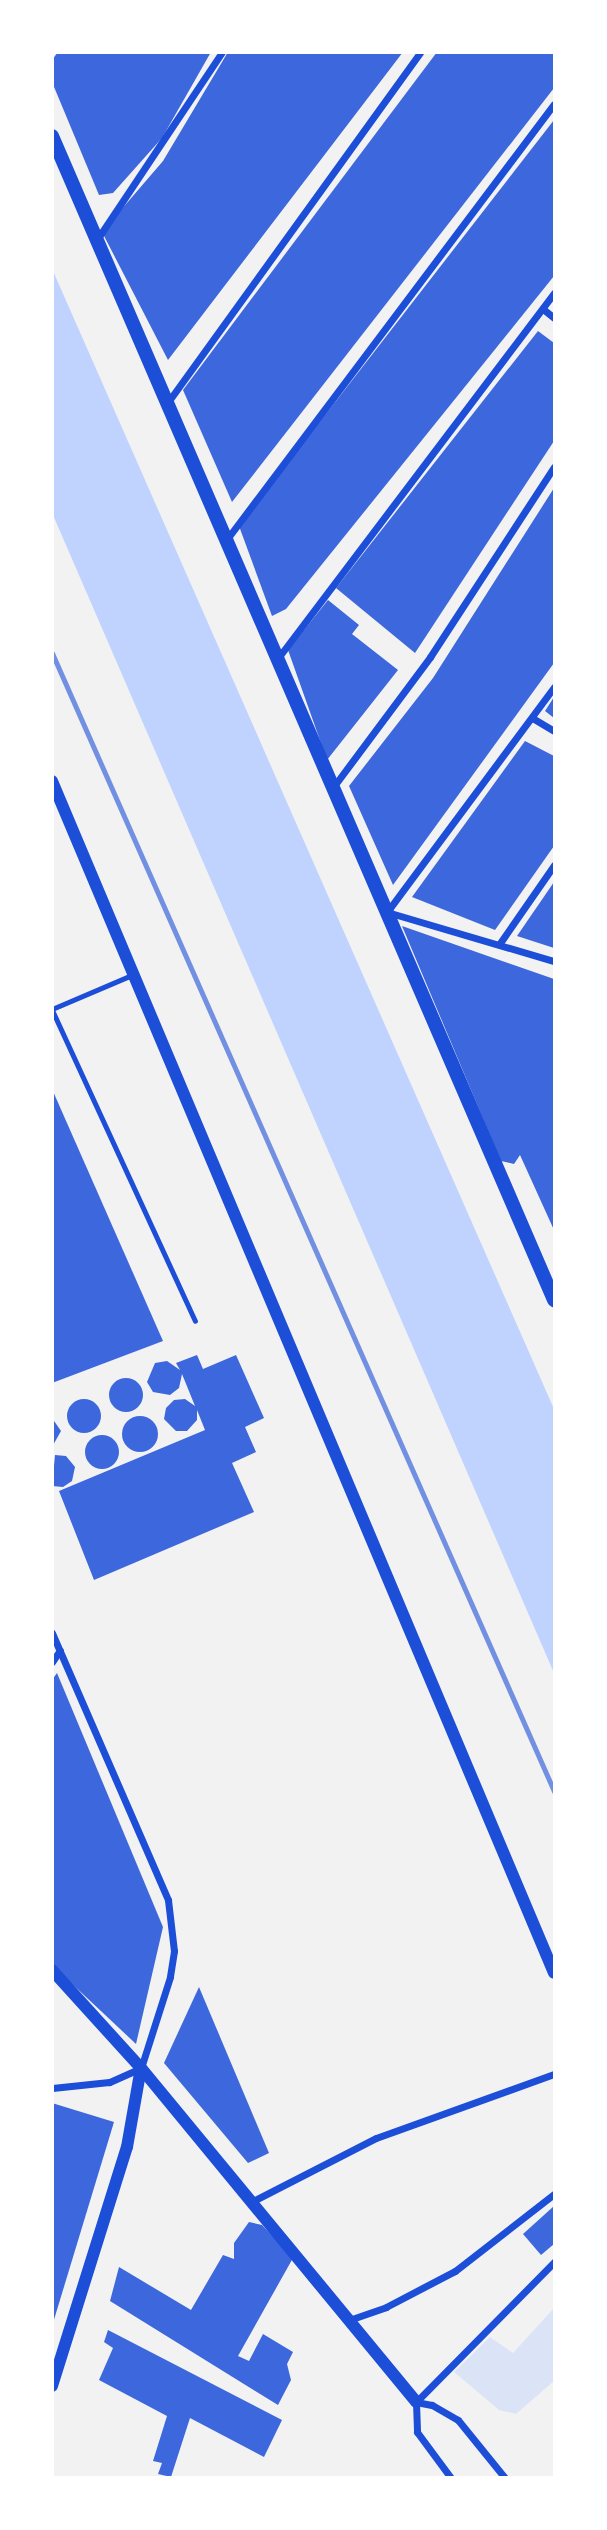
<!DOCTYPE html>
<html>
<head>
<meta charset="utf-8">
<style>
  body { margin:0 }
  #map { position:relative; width:607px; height:2530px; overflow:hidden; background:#f2f2f2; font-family:"Asap Condensed",sans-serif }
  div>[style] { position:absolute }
  .green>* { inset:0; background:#dbe4f7 }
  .water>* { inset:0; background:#bfd3fe }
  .building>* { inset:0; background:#3d67dc }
  .round { border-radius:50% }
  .service>* { height:5px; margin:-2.5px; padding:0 2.5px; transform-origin:2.5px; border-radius:2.5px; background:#1d4ed8 }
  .minor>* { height:7px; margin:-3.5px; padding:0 3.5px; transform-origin:3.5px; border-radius:3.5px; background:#1d4ed8 }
  .tertiary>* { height:12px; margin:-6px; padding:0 6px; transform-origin:6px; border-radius:6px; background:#1d4ed8 }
  .secondary>* { height:14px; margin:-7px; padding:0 7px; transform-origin:7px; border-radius:7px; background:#1d4ed8 }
  .rail>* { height:5px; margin:-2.5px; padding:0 2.5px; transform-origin:2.5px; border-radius:2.5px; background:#7290e2 }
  span { translate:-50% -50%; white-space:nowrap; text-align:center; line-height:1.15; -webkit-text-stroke:5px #fff; paint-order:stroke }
  .frame { position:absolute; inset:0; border:54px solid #fff; pointer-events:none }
</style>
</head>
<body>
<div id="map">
  <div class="green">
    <div style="clip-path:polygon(554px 2308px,554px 2381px,516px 2414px,499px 2410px,454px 2372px,490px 2337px,513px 2353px)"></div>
  </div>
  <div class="water">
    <div style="clip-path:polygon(53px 271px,554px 1409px,554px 1673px,53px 515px)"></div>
  </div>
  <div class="building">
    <div style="clip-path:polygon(58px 52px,211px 52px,162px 138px,113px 193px,99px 195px,52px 82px,52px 60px)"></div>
    <div style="clip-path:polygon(228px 52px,403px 52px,168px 360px,102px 232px,163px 161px)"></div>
    <div style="clip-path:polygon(437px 52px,554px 52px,554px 88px,232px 502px,183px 390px)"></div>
    <div style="clip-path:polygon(554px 120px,554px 276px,286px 609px,272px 616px,239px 526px)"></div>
    <div style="clip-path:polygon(538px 331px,554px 343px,554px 441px,415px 653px,336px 588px)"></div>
    <div style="clip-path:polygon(554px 488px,554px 663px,393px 885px,349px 786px,433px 678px)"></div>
    <div style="clip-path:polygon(328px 600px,359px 625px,352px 634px,398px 670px,327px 760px,288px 650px)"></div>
    <div style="clip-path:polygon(554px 697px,554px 718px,545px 711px)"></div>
    <div style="clip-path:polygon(525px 741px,554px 756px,554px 846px,495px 930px,412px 897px)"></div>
    <div style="clip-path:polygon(554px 882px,554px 948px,517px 936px)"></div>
    <div style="clip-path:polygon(402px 926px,554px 979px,554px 1230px,520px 1155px,514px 1164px,501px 1161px)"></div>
    <div style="clip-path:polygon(52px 1089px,163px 1341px,52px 1383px)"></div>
    <div style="clip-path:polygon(197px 1355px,203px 1369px,236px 1355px,264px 1418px,245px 1427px,256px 1452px,232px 1463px,254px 1512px,94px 1580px,59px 1491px,205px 1430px,197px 1410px,197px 1420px,187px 1431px,176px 1431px,164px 1419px,166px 1408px,174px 1400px,185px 1399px,195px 1406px,182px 1374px,179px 1388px,170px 1395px,153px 1392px,147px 1382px,155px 1363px,167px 1361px,180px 1370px,176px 1363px)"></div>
    <div class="round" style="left:109px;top:1378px;width:34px;height:34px"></div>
    <div class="round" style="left:67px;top:1399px;width:34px;height:34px"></div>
    <div class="round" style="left:122px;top:1416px;width:36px;height:36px"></div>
    <div style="clip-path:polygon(52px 1418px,61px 1431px,52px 1447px)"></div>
    <div class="round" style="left:85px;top:1435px;width:34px;height:34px"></div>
    <div style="clip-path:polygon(55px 1455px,66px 1456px,75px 1467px,72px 1481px,63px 1487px,52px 1486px)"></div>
    <div style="clip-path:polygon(57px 1673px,163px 1927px,136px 2044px,52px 1965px,52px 1680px)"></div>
    <div style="clip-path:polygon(199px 1987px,269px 2153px,248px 2163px,164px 2063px)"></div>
    <div style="clip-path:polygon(52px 2103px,114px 2122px,53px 2323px,52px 2323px)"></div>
    <div style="clip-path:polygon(554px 2206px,554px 2244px,541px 2255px,523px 2234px)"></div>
    <div style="clip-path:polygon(249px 2222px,262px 2225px,293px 2258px,238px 2356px,249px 2361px,263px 2334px,293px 2352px,287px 2364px,291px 2380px,278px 2405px,110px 2301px,119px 2267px,191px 2310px,223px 2255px,234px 2259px,234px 2243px)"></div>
    <div style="clip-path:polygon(108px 2330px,282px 2420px,264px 2457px,190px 2418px,171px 2477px,158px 2474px,162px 2463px,153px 2461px,167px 2416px,99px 2380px,113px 2348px,104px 2342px)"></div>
  </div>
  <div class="service">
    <div style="left:52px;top:1009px;width:89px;rotate:-23.1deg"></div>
    <div style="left:52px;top:1010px;width:342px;rotate:65.3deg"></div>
  </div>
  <div class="minor">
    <div style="left:98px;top:238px;width:224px;rotate:-56.3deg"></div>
    <div style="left:543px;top:309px;width:14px;rotate:39deg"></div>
    <div style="left:168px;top:402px;width:431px;rotate:-54.2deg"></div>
    <div style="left:227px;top:539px;width:544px;rotate:-53.07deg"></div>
    <div style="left:278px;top:658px;width:458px;rotate:-52.9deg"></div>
    <div style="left:554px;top:687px;width:280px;rotate:126.6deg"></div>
    <div style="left:387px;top:912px;width:174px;rotate:16.4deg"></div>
    <div style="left:534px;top:719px;width:23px;rotate:31deg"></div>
    <div style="left:334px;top:786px;width:161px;rotate:-53.3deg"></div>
    <div style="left:430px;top:657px;width:227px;rotate:-56.9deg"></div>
    <div style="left:500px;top:943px;width:95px;rotate:-55.3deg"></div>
    <div style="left:52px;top:1633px;width:291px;rotate:66.5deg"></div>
    <div style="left:168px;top:1900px;width:51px;rotate:83.3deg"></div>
    <div style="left:174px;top:1951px;width:26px;rotate:99deg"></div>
    <div style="left:170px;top:1977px;width:96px;rotate:107.7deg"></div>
    <div style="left:141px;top:2068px;width:35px;rotate:156deg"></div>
    <div style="left:109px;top:2082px;width:57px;rotate:174deg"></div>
    <div style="left:52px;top:1662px;width:14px;rotate:-56deg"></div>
    <div style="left:251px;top:2202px;width:140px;rotate:-27.1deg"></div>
    <div style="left:376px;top:2138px;width:189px;rotate:-19.8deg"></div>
    <div style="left:349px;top:2320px;width:39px;rotate:-19deg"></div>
    <div style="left:386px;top:2307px;width:78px;rotate:-27.6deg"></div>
    <div style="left:455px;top:2271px;width:125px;rotate:-37.9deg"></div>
    <div style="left:416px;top:2402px;width:197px;rotate:-45.4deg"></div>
    <div style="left:416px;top:2402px;width:16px;rotate:11deg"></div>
    <div style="left:432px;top:2405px;width:30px;rotate:30deg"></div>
    <div style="left:458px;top:2420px;width:75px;rotate:51deg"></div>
    <div style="left:416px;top:2402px;width:30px;rotate:88deg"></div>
    <div style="left:417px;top:2432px;width:57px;rotate:53.5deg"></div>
  </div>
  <div class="tertiary">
    <div style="left:52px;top:781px;width:1293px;rotate:67.16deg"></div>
    <div style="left:52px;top:1970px;width:132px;rotate:47.8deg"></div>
    <div style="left:141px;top:2068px;width:433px;rotate:50.5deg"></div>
    <div style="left:52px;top:2386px;width:250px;rotate:-72.6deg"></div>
    <div style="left:127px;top:2147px;width:80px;rotate:-80deg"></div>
  </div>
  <div class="secondary">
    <div style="left:52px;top:136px;width:1268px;rotate:66.67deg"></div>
  </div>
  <div class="rail">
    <div style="left:52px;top:653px;width:1244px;rotate:66.2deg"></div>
  </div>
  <div class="frame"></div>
</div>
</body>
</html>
